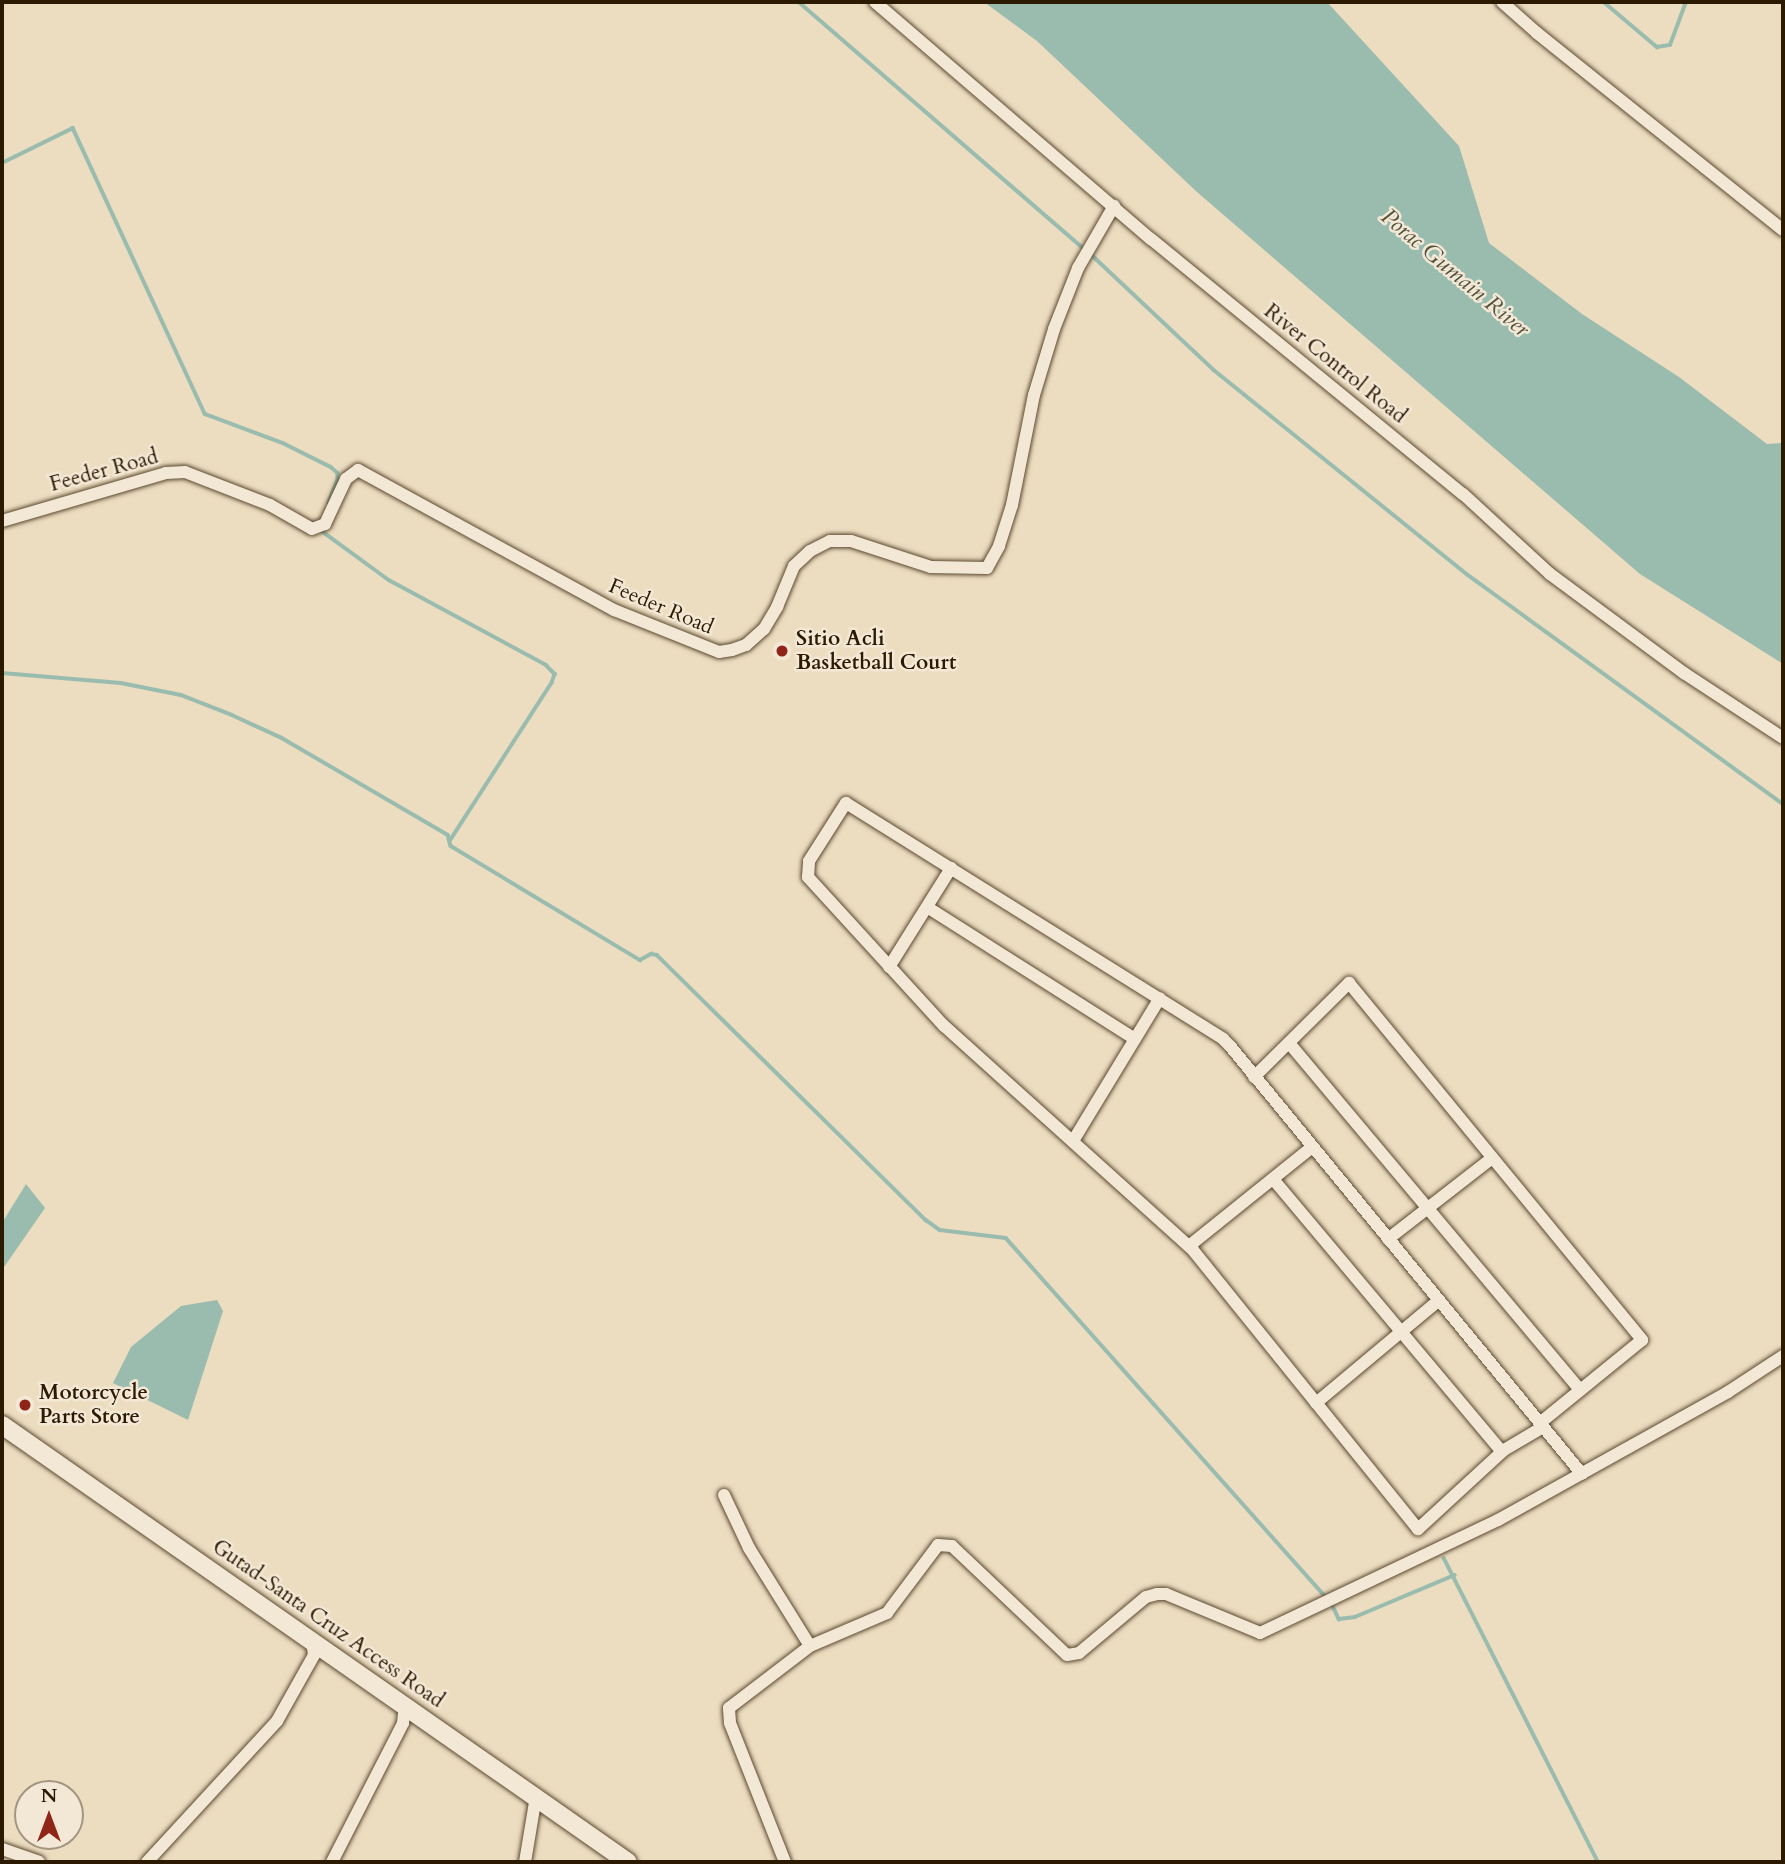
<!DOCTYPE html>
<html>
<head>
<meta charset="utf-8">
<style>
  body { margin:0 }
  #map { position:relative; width:1785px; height:1864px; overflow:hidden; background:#ecdcc0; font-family:Cardo,serif }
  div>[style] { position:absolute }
  .water>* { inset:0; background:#99bcae }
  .stream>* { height:3.5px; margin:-1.75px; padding:0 1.75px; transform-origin:1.75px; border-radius:1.75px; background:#99bcae }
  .roads { filter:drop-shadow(0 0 2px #5b4a30) drop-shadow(0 0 2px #5b4a30) }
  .minor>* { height:12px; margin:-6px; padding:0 6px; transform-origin:6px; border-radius:6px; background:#f3e8d6 }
  .secondary>* { height:18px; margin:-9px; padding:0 9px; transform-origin:9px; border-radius:9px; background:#f3e8d6 }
  .dots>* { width:19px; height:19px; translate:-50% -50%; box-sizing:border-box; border:4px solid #f3e8d6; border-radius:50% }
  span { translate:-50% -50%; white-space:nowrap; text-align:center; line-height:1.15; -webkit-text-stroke:5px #f3e8d6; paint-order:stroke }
  .street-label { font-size:21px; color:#2b1900 }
  .poi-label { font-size:21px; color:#2b1900; font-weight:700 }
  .left { translate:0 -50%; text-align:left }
  .water-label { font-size:23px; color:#52523d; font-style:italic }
  .frame { position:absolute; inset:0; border:4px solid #2b1900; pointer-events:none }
  .north { position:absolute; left:14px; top:1780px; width:70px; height:70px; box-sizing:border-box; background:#f3e8d6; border:2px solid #a39580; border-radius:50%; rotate:0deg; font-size:19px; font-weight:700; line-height:28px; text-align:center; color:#2b1900 }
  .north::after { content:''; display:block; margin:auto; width:24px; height:32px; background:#8f2418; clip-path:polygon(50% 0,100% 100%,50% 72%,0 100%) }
</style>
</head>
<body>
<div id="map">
  <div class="water">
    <div style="clip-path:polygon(984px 2px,1327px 2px,1459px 146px,1489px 243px,1582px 314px,1679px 377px,1767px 444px,1783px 443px,1783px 664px,1640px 574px,1197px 192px,1037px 41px)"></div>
    <div style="clip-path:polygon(26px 1184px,45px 1208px,2px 1270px,2px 1223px)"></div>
    <div style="clip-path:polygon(217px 1300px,223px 1311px,188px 1420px,113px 1383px,131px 1347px,181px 1306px)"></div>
  </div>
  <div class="stream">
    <div style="left:799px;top:2px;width:377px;rotate:40.9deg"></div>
    <div style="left:1604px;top:2px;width:70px;rotate:40.3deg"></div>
    <div style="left:1657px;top:47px;width:13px;rotate:-9deg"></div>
    <div style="left:1670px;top:45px;width:46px;rotate:-69.6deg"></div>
    <div style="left:2px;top:163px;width:79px;rotate:-26.2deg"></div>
    <div style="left:73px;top:128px;width:315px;rotate:65.2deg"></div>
    <div style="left:205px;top:414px;width:83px;rotate:20.4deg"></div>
    <div style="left:283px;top:443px;width:54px;rotate:26.6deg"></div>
    <div style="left:331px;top:467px;width:9px;rotate:41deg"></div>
    <div style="left:338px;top:473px;width:7px;rotate:90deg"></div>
    <div style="left:338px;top:480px;width:24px;rotate:112deg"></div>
    <div style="left:1093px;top:256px;width:166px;rotate:43.3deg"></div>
    <div style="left:1214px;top:370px;width:326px;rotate:38.9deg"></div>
    <div style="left:1468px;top:575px;width:389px;rotate:36deg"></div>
    <div style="left:319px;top:529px;width:87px;rotate:36.1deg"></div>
    <div style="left:389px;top:580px;width:179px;rotate:28.4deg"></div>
    <div style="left:546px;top:665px;width:13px;rotate:45deg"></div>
    <div style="left:555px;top:674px;width:9px;rotate:108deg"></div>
    <div style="left:552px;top:683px;width:188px;rotate:122.8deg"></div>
    <div style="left:2px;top:673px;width:119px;rotate:4.8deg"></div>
    <div style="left:121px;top:683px;width:61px;rotate:11.3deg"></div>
    <div style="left:181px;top:695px;width:55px;rotate:21.4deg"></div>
    <div style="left:232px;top:715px;width:55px;rotate:24.7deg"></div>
    <div style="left:282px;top:738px;width:192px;rotate:30.3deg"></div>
    <div style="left:448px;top:835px;width:11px;rotate:75deg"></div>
    <div style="left:451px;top:846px;width:221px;rotate:31.1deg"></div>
    <div style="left:640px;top:960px;width:13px;rotate:-29deg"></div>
    <div style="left:651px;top:954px;width:6px;rotate:9deg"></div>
    <div style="left:657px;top:955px;width:378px;rotate:44.6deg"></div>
    <div style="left:926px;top:1220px;width:17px;rotate:36deg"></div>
    <div style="left:940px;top:1230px;width:66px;rotate:6.9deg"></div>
    <div style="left:1006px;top:1238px;width:482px;rotate:48.3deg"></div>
    <div style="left:1444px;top:1558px;width:341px;rotate:63.1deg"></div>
    <div style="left:1332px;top:1604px;width:17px;rotate:65deg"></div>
    <div style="left:1339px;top:1619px;width:16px;rotate:-7deg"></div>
    <div style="left:1355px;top:1617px;width:108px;rotate:-22.8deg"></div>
  </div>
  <div class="roads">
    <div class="minor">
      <div style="left:875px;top:2px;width:364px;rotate:40.7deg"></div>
      <div style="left:1151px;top:239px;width:403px;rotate:39.3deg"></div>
      <div style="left:1463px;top:494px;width:118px;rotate:42.6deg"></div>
      <div style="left:1550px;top:574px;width:167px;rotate:36.5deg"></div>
      <div style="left:1684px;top:673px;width:118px;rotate:33.3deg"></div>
      <div style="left:1502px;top:2px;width:47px;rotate:41.5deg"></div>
      <div style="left:1537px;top:33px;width:315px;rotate:38.7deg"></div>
      <div style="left:2px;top:521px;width:171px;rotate:-16.3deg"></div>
      <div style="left:166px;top:473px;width:19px;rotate:-3deg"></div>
      <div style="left:185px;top:472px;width:91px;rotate:21.2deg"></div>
      <div style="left:270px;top:505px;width:48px;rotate:29.7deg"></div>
      <div style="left:312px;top:529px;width:14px;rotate:-21deg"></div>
      <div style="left:325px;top:524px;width:50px;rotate:-65deg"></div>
      <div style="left:346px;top:479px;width:15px;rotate:-37deg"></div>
      <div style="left:358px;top:470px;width:292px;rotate:28.7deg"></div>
      <div style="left:614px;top:610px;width:113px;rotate:21.8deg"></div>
      <div style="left:719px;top:652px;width:13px;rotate:-9deg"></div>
      <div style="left:732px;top:650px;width:15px;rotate:-20deg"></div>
      <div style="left:746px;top:645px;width:24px;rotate:-42deg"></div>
      <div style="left:764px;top:629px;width:26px;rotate:-59deg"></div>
      <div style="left:777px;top:607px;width:44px;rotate:-67.5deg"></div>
      <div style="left:794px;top:566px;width:22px;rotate:-43deg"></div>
      <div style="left:810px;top:551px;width:22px;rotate:-27deg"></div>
      <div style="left:830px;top:541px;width:21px"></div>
      <div style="left:851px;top:541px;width:84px;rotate:18deg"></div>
      <div style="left:931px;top:567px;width:56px;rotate:1deg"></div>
      <div style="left:987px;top:568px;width:25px;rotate:-61deg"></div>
      <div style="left:999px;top:546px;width:43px;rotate:-72.4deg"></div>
      <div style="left:1012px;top:505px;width:112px;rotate:-78.7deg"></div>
      <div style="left:1034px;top:395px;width:69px;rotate:-73.1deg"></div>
      <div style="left:1054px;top:329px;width:66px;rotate:-68.5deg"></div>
      <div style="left:1078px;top:268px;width:72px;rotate:-59.9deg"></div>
      <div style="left:927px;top:907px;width:246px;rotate:32.4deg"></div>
      <div style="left:889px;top:967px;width:117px;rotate:-57.9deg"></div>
      <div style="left:1289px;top:1043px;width:453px;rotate:50deg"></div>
      <div style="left:1254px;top:1077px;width:134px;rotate:-44.7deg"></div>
      <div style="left:1349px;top:983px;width:462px;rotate:50.6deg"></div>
      <div style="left:1642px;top:1340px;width:132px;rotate:140.9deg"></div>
      <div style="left:1073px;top:1141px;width:167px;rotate:-58.7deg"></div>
      <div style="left:1273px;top:1179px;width:356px;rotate:50deg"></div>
      <div style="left:1388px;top:1239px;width:132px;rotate:-37.9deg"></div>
      <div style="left:1189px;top:1246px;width:158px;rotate:-38.8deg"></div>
      <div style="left:1316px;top:1403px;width:160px;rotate:-39.9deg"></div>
      <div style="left:1543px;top:1427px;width:45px;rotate:149.5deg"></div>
      <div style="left:1504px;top:1450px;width:117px;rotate:137.4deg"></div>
      <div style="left:1418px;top:1529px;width:358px;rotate:-128.9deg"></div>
      <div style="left:1193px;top:1250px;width:335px;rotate:-138deg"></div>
      <div style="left:944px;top:1026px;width:202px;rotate:-132.4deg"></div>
      <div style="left:808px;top:877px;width:16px;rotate:-86deg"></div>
      <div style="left:809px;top:861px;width:69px;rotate:-57.5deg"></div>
      <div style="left:846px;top:803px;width:445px;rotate:32deg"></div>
      <div style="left:1223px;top:1039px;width:10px;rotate:45deg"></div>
      <div style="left:1230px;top:1046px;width:554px;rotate:50.57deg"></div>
      <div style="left:724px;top:1495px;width:59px;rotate:64.7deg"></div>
      <div style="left:749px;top:1548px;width:115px;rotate:58.1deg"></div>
      <div style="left:2px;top:1849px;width:39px;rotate:19deg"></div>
      <div style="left:147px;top:1862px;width:192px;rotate:-47.3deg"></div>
      <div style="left:277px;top:1721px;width:76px;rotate:-60.7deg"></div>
      <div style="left:314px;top:1655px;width:15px;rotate:-98deg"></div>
      <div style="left:332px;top:1862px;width:156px;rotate:-62.9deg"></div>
      <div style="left:403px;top:1723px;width:18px;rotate:-84deg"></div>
      <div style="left:525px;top:1862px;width:67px;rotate:-80.5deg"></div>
      <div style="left:785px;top:1862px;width:149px;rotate:-111.6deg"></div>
      <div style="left:730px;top:1723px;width:15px;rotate:-94deg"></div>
      <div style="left:729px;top:1708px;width:102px;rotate:-37.4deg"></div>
      <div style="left:810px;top:1646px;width:84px;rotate:-23.2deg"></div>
      <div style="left:887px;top:1613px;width:85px;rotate:-53.1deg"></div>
      <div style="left:938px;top:1545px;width:14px;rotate:4deg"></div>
      <div style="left:952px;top:1546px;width:158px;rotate:43.5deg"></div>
      <div style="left:1067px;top:1655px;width:12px;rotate:-9deg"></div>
      <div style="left:1079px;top:1653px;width:87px;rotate:-39.9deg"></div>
      <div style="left:1146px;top:1597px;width:11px;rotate:-15deg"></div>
      <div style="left:1157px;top:1594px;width:9px"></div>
      <div style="left:1166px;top:1594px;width:102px;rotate:22.5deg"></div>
      <div style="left:1260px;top:1633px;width:263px;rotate:-25.4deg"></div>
      <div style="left:1498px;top:1520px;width:263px;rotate:-29.1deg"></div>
      <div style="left:1728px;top:1392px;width:66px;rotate:-33.2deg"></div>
    </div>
    <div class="secondary">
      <div style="left:2px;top:1425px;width:763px;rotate:34.92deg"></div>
    </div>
  </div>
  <div class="dots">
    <div style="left:782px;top:651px;background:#8f2418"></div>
    <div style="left:25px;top:1405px;background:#8f2418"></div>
  </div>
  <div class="street-label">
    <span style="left:1335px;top:364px;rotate:39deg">River Control Road</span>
    <span style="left:104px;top:471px;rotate:-15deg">Feeder Road</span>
    <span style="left:661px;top:607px;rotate:23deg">Feeder Road</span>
    <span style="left:328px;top:1624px;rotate:35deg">Gutad-Santa Cruz Access Road</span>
  </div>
  <div class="poi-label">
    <span class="left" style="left:796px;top:651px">Sitio Acli<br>Basketball Court</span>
    <span class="left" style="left:39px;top:1405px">Motorcycle<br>Parts Store</span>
  </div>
  <div class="water-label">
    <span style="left:1455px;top:273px;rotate:40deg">Porac Gumain River</span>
  </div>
  <div class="frame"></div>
  <div class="north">N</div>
</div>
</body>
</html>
